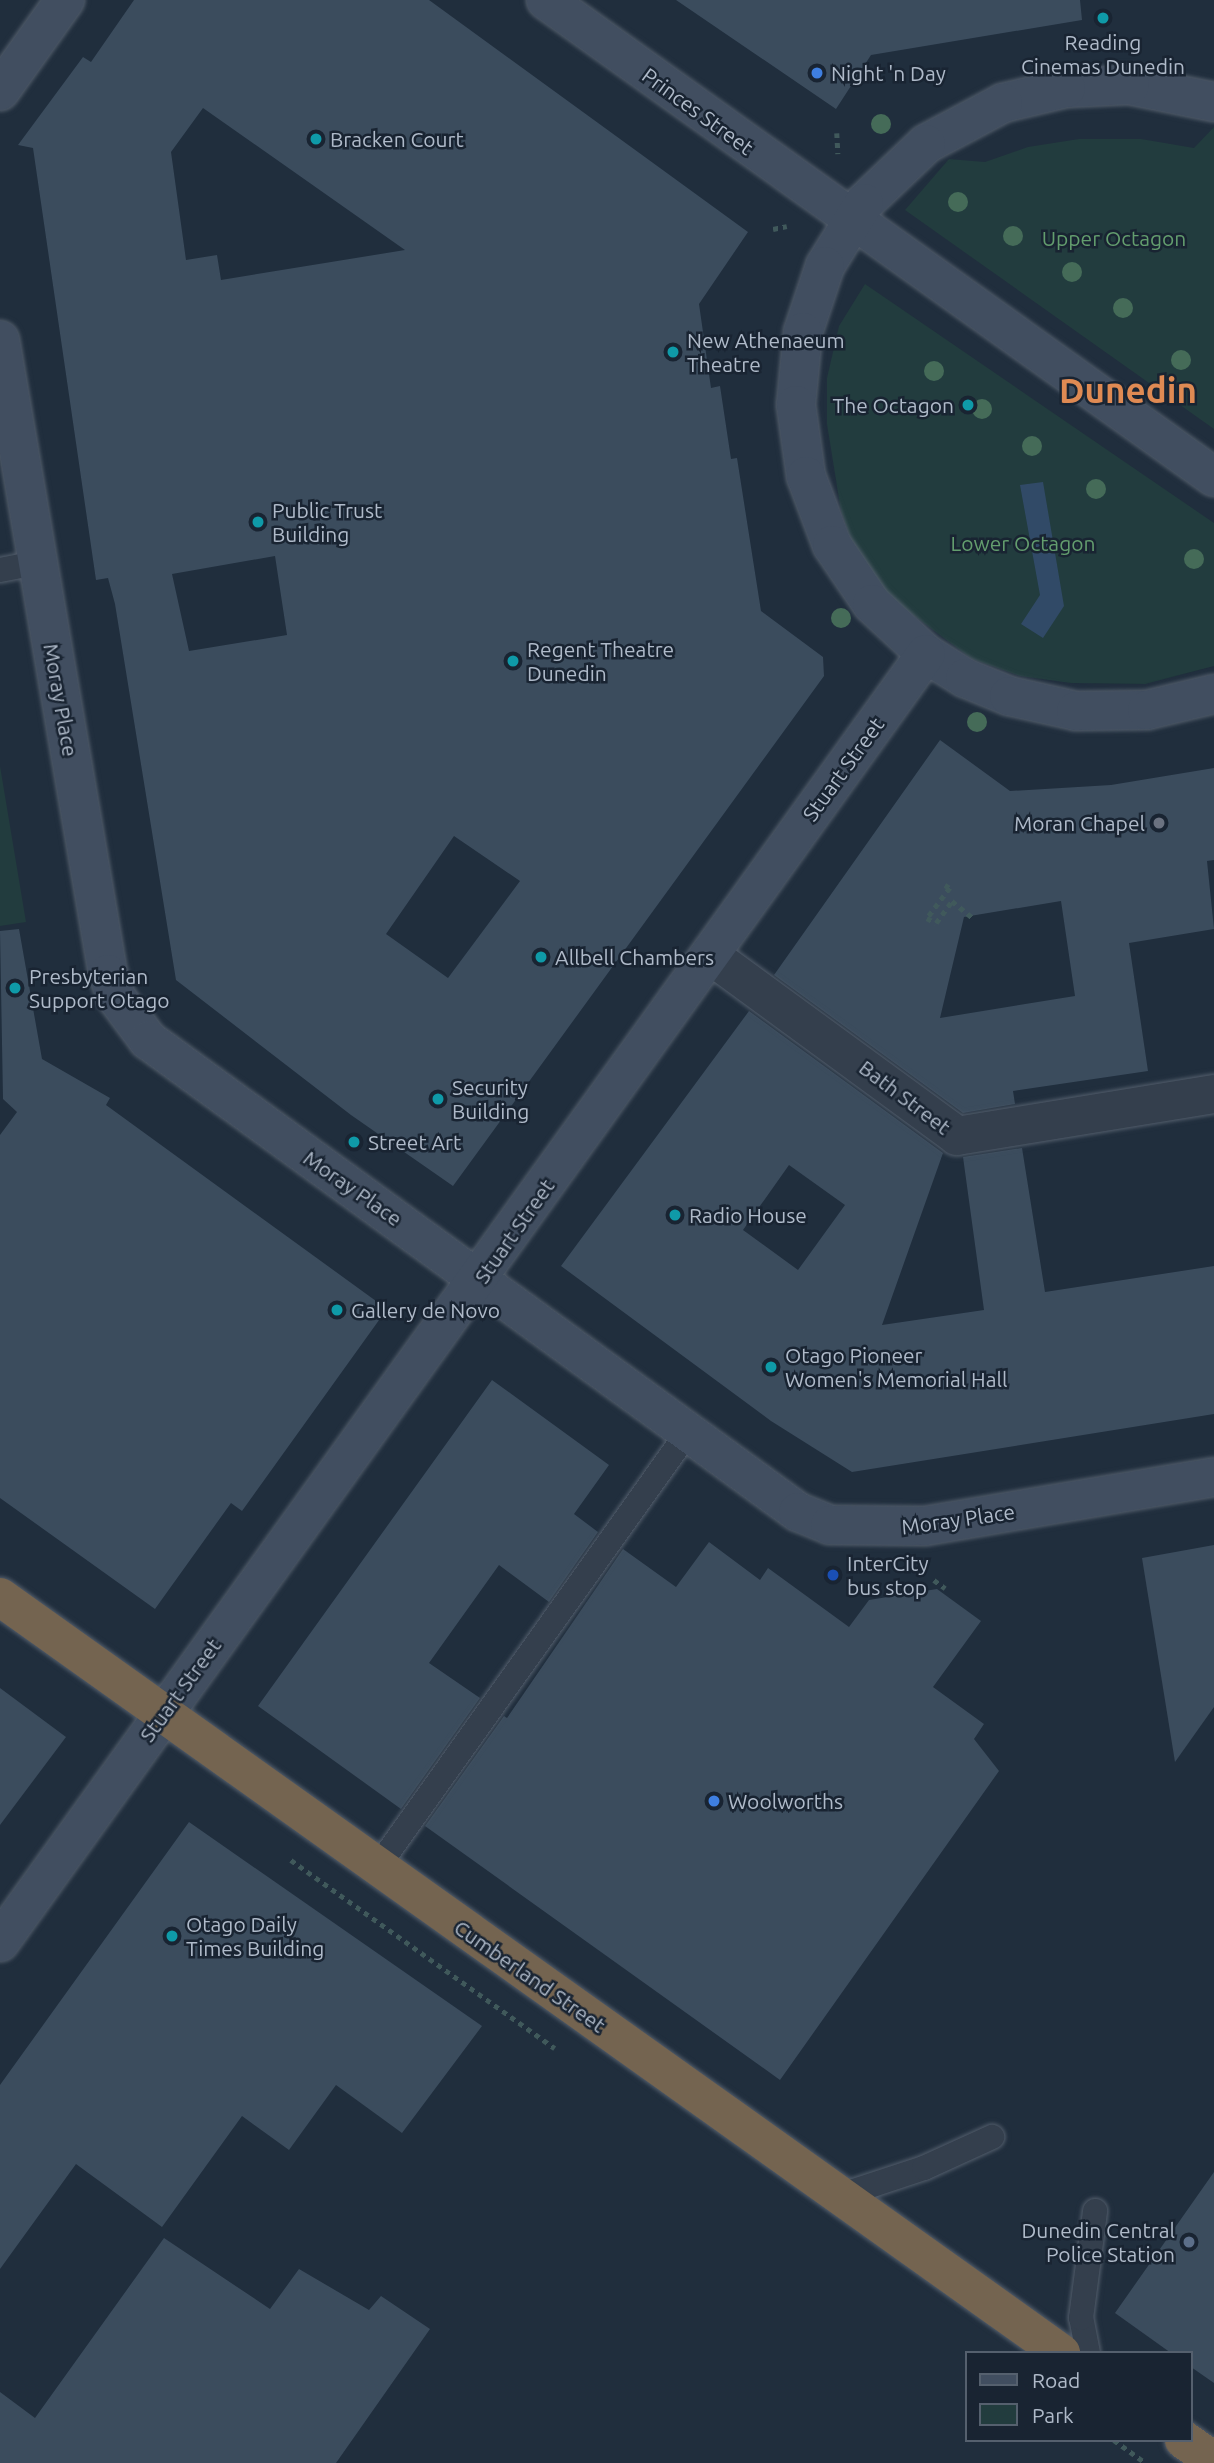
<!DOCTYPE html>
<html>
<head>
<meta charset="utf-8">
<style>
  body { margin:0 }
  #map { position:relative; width:1214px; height:2463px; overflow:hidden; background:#202e3d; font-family:Ubuntu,sans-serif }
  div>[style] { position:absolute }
  .green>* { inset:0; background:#223c3e }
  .water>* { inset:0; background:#314a67 }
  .building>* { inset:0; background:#3b4c5d }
  .path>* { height:4.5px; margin-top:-2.25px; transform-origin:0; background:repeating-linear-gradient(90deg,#40595b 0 5px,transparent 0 10px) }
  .roads { filter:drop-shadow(0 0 2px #525d6b) drop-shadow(0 0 2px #525d6b) }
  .lane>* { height:24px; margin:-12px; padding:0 12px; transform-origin:12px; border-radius:12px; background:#343f4d }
  .street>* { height:38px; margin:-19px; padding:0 19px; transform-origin:19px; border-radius:19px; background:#343f4d }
  .secondary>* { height:38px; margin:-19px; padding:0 19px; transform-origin:19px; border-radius:19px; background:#414e60 }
  .highway>* { height:38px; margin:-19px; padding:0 19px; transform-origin:19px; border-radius:19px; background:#746450 }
  .trees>* { width:20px; height:20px; margin:-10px; border-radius:50%; background:#456b58 }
  .dots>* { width:19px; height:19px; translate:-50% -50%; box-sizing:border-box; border:4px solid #192432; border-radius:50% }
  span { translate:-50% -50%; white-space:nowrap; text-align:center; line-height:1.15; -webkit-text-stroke:5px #192432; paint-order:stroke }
  .poi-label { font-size:21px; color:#afbac9 }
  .left { translate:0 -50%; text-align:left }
  .right { translate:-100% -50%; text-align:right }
  .street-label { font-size:21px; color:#afbac9 }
  .park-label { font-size:21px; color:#639d6e }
  .town-label { font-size:35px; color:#df8a53; font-weight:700 }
  .legend { position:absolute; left:965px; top:2351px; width:228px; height:91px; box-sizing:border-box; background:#192432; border:2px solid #55606e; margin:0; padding:9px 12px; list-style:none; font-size:21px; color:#afbac9 }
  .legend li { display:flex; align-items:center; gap:14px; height:35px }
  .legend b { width:35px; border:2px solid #55606e }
</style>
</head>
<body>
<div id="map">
  <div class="green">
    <div style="clip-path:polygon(1214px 127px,1214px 429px,905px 210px,949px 159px,985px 162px,1028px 147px,1079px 139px,1141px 139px,1194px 148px)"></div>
    <div style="clip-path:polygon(865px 284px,1214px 523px,1214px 666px,1145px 684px,1071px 683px,1020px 676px,972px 659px,885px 594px,855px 551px,841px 511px,827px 424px,827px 378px,839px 326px)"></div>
    <div style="clip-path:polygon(0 766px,26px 922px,0 926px)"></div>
  </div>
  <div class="water">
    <div style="clip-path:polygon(1043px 482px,1064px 606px,1043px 638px,1021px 624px,1040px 595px,1020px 485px)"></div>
  </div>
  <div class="building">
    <div style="clip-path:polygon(evenodd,134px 0,429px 0,748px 232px,699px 304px,711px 388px,720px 386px,731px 459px,737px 458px,761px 611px,823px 657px,824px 676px,453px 1186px,351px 1115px,176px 980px,115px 604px,108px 578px,96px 580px,33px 148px,18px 145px,83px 57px,91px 62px,134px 0,203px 108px,405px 250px,221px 280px,217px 255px,186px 260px,171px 152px,203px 108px,134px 0,275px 556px,287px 635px,189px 651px,172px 574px,275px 556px,134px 0,454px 836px,520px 881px,448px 978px,386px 934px,454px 836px)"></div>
    <div style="clip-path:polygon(676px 0,1080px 0,1082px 20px,871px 55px,836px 109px)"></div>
    <div style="clip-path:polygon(evenodd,940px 740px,1010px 791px,1111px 785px,1214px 768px,1214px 860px,1207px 861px,1214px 929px,1129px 943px,1148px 1071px,1013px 1091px,1015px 1104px,963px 1113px,774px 975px,940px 740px,1061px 901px,1075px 996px,940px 1018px,964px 917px,1061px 901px)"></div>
    <div style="clip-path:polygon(19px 929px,42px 1059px,110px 1098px,106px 1105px,387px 1309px,242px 1511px,231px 1503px,155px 1609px,0 1498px,0 1135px,17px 1112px,3px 1099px,0 931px)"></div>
    <div style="clip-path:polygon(evenodd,749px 1011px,943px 1153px,882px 1325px,984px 1310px,963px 1157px,1022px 1148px,1045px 1292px,1214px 1266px,1214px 1414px,852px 1472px,771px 1421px,561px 1266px,749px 1011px,789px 1165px,845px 1205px,798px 1270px,743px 1230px,789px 1165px)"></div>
    <div style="clip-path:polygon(492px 1380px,609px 1465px,574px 1514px,598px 1532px,549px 1602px,499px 1565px,429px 1663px,480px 1698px,401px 1809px,258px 1706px)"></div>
    <div style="clip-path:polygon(709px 1542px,760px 1580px,768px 1568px,849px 1627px,869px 1600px,937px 1589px,981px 1621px,933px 1687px,984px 1724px,974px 1739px,999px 1771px,780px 2080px,425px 1826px,504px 1716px,507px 1718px,623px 1549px,676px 1587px)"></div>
    <div style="clip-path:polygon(1214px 1545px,1214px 1707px,1175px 1762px,1142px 1558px)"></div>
    <div style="clip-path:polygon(0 1688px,66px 1737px,0 1825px)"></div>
    <div style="clip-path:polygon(189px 1822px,482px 2026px,402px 2133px,336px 2085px,289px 2150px,242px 2116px,162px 2227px,76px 2164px,0 2269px,0 2085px)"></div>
    <div style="clip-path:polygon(1214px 2172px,1214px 2383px,1191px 2367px,1191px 2353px,1171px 2353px,1115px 2313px)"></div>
    <div style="clip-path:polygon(164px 2238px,270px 2309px,299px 2269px,369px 2310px,381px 2296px,430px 2329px,336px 2463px,0 2463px,0 2392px,35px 2418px)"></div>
  </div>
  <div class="path">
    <div style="left:837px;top:133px;width:21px;rotate:87deg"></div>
    <div style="left:773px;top:229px;width:14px;rotate:-12deg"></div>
    <div style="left:945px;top:885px;width:6px;rotate:31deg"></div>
    <div style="left:950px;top:888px;width:38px;rotate:127deg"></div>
    <div style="left:927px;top:918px;width:10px;rotate:29deg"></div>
    <div style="left:936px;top:923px;width:27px;rotate:-54deg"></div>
    <div style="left:952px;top:901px;width:27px;rotate:39deg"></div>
    <div style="left:934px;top:1580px;width:14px;rotate:36deg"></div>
    <div style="left:291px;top:1860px;width:324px;rotate:35.5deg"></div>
    <div style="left:1114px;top:2440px;width:39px;rotate:36deg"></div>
  </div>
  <div class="roads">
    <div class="lane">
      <div style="left:0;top:570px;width:38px;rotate:-11deg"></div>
      <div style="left:377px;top:1868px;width:536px;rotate:-54.5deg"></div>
      <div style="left:839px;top:2196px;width:89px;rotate:-18.2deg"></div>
      <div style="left:924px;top:2168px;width:75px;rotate:-24.5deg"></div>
      <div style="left:1088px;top:2353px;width:36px;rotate:-101deg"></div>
      <div style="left:1081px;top:2318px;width:108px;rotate:-82.5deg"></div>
    </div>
    <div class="street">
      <div style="left:710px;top:955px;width:306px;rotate:36.2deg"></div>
      <div style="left:957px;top:1136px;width:260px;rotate:-9.3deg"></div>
    </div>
    <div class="secondary">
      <div style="left:546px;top:0;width:821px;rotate:35.53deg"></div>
      <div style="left:0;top:91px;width:112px;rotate:-54.5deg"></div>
      <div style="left:1214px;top:102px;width:86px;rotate:-168.6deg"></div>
      <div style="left:1130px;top:85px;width:64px;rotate:177.3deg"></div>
      <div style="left:1066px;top:88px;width:65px;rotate:166.6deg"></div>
      <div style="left:1003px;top:103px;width:87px;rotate:152deg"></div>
      <div style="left:926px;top:144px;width:86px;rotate:136.4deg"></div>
      <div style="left:864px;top:203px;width:74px;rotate:121.8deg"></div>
      <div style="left:825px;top:266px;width:70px;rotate:108.4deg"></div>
      <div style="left:803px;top:332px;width:73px;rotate:95.5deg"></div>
      <div style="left:796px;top:405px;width:72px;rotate:82deg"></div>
      <div style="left:806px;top:476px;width:74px;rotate:69.4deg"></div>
      <div style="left:832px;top:545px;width:71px;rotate:55.9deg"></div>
      <div style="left:872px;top:604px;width:74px;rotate:42.8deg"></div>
      <div style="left:926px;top:654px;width:46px;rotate:31.6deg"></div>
      <div style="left:965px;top:678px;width:48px;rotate:22.2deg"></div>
      <div style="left:1009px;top:696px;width:69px;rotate:12.6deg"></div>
      <div style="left:1076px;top:711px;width:71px;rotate:-0.8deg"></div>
      <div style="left:1147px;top:710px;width:69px;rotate:-13.4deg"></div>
      <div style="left:0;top:340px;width:643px;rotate:80.33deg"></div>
      <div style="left:108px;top:974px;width:24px;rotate:71deg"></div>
      <div style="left:116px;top:997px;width:54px;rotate:53.3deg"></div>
      <div style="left:148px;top:1040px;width:803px;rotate:35.99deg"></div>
      <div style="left:798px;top:1512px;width:35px;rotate:22deg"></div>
      <div style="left:830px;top:1525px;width:95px;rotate:0.6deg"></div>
      <div style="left:925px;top:1526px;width:293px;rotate:-9.6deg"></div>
      <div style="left:0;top:1942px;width:1586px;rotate:-54.29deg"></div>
    </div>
    <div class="highway">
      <div style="left:0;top:1597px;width:1303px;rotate:35.47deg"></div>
      <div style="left:1184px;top:2440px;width:37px;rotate:35deg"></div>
    </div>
  </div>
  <div class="trees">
    <div style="left:881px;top:124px"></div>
    <div style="left:958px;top:202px"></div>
    <div style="left:1013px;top:236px"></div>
    <div style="left:1072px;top:272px"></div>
    <div style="left:1123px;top:308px"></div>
    <div style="left:1181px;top:360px"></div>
    <div style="left:934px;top:371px"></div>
    <div style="left:982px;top:409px"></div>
    <div style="left:1032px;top:446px"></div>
    <div style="left:1096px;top:489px"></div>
    <div style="left:1194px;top:559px"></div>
    <div style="left:841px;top:618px"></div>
    <div style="left:977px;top:722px"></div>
  </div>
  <div class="dots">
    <div style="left:1103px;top:18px;background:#0f9aa8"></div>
    <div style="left:817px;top:73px;background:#3f7fe0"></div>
    <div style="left:316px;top:139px;background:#0f9aa8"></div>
    <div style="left:673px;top:352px;background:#0f9aa8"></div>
    <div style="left:968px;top:405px;background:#0f9aa8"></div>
    <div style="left:258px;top:522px;background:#0f9aa8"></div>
    <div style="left:513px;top:661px;background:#0f9aa8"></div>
    <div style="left:1159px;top:823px;background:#6b7280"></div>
    <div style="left:541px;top:957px;background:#0f9aa8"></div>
    <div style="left:15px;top:988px;background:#0f9aa8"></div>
    <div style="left:438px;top:1099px;background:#0f9aa8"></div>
    <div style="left:354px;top:1142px;background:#0f9aa8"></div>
    <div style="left:675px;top:1215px;background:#0f9aa8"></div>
    <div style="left:337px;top:1310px;background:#0f9aa8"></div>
    <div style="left:771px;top:1367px;background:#0f9aa8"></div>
    <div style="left:833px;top:1575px;background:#1a4fb4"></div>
    <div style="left:714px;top:1801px;background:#3f7fe0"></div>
    <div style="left:172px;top:1936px;background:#0f9aa8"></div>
    <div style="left:1189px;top:2242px;background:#5c6f8a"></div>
  </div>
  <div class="poi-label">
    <span style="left:1103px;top:54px">Reading<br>Cinemas Dunedin</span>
    <span class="left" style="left:831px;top:73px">Night 'n Day</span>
    <span class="left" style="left:330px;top:139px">Bracken Court</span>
    <span class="left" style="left:687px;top:352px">New Athenaeum<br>Theatre</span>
    <span class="right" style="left:954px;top:405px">The Octagon</span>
    <span class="left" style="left:272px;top:522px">Public Trust<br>Building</span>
    <span class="left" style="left:527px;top:661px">Regent Theatre<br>Dunedin</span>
    <span class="right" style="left:1145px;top:823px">Moran Chapel</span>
    <span class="left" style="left:555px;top:957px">Allbell Chambers</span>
    <span class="left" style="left:29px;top:988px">Presbyterian<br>Support Otago</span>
    <span class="left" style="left:452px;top:1099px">Security<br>Building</span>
    <span class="left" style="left:368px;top:1142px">Street Art</span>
    <span class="left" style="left:689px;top:1215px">Radio House</span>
    <span class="left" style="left:351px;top:1310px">Gallery de Novo</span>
    <span class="left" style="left:785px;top:1367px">Otago Pioneer<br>Women's Memorial Hall</span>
    <span class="left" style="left:847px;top:1575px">InterCity<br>bus stop</span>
    <span class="left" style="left:728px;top:1801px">Woolworths</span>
    <span class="left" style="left:186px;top:1936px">Otago Daily<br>Times Building</span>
    <span class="right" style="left:1175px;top:2242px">Dunedin Central<br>Police Station</span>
  </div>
  <div class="street-label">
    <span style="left:698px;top:111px;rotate:36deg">Princes Street</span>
    <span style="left:61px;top:700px;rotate:80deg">Moray Place</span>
    <span style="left:843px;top:769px;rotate:-54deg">Stuart Street</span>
    <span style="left:905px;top:1097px;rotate:37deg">Bath Street</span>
    <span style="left:353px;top:1188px;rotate:35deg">Moray Place</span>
    <span style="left:514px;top:1231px;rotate:-55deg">Stuart Street</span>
    <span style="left:958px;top:1519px;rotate:-8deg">Moray Place</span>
    <span style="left:180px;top:1690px;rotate:-54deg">Stuart Street</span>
    <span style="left:530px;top:1976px;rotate:35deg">Cumberland Street</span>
  </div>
  <div class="park-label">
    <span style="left:1114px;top:238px">Upper Octagon</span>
    <span style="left:1023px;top:543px">Lower Octagon</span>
  </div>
  <div class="town-label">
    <span style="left:1128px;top:390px">Dunedin</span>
  </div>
  <ul class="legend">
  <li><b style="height:9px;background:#414e60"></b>Road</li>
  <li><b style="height:19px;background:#223c3e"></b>Park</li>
  </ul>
</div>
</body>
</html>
